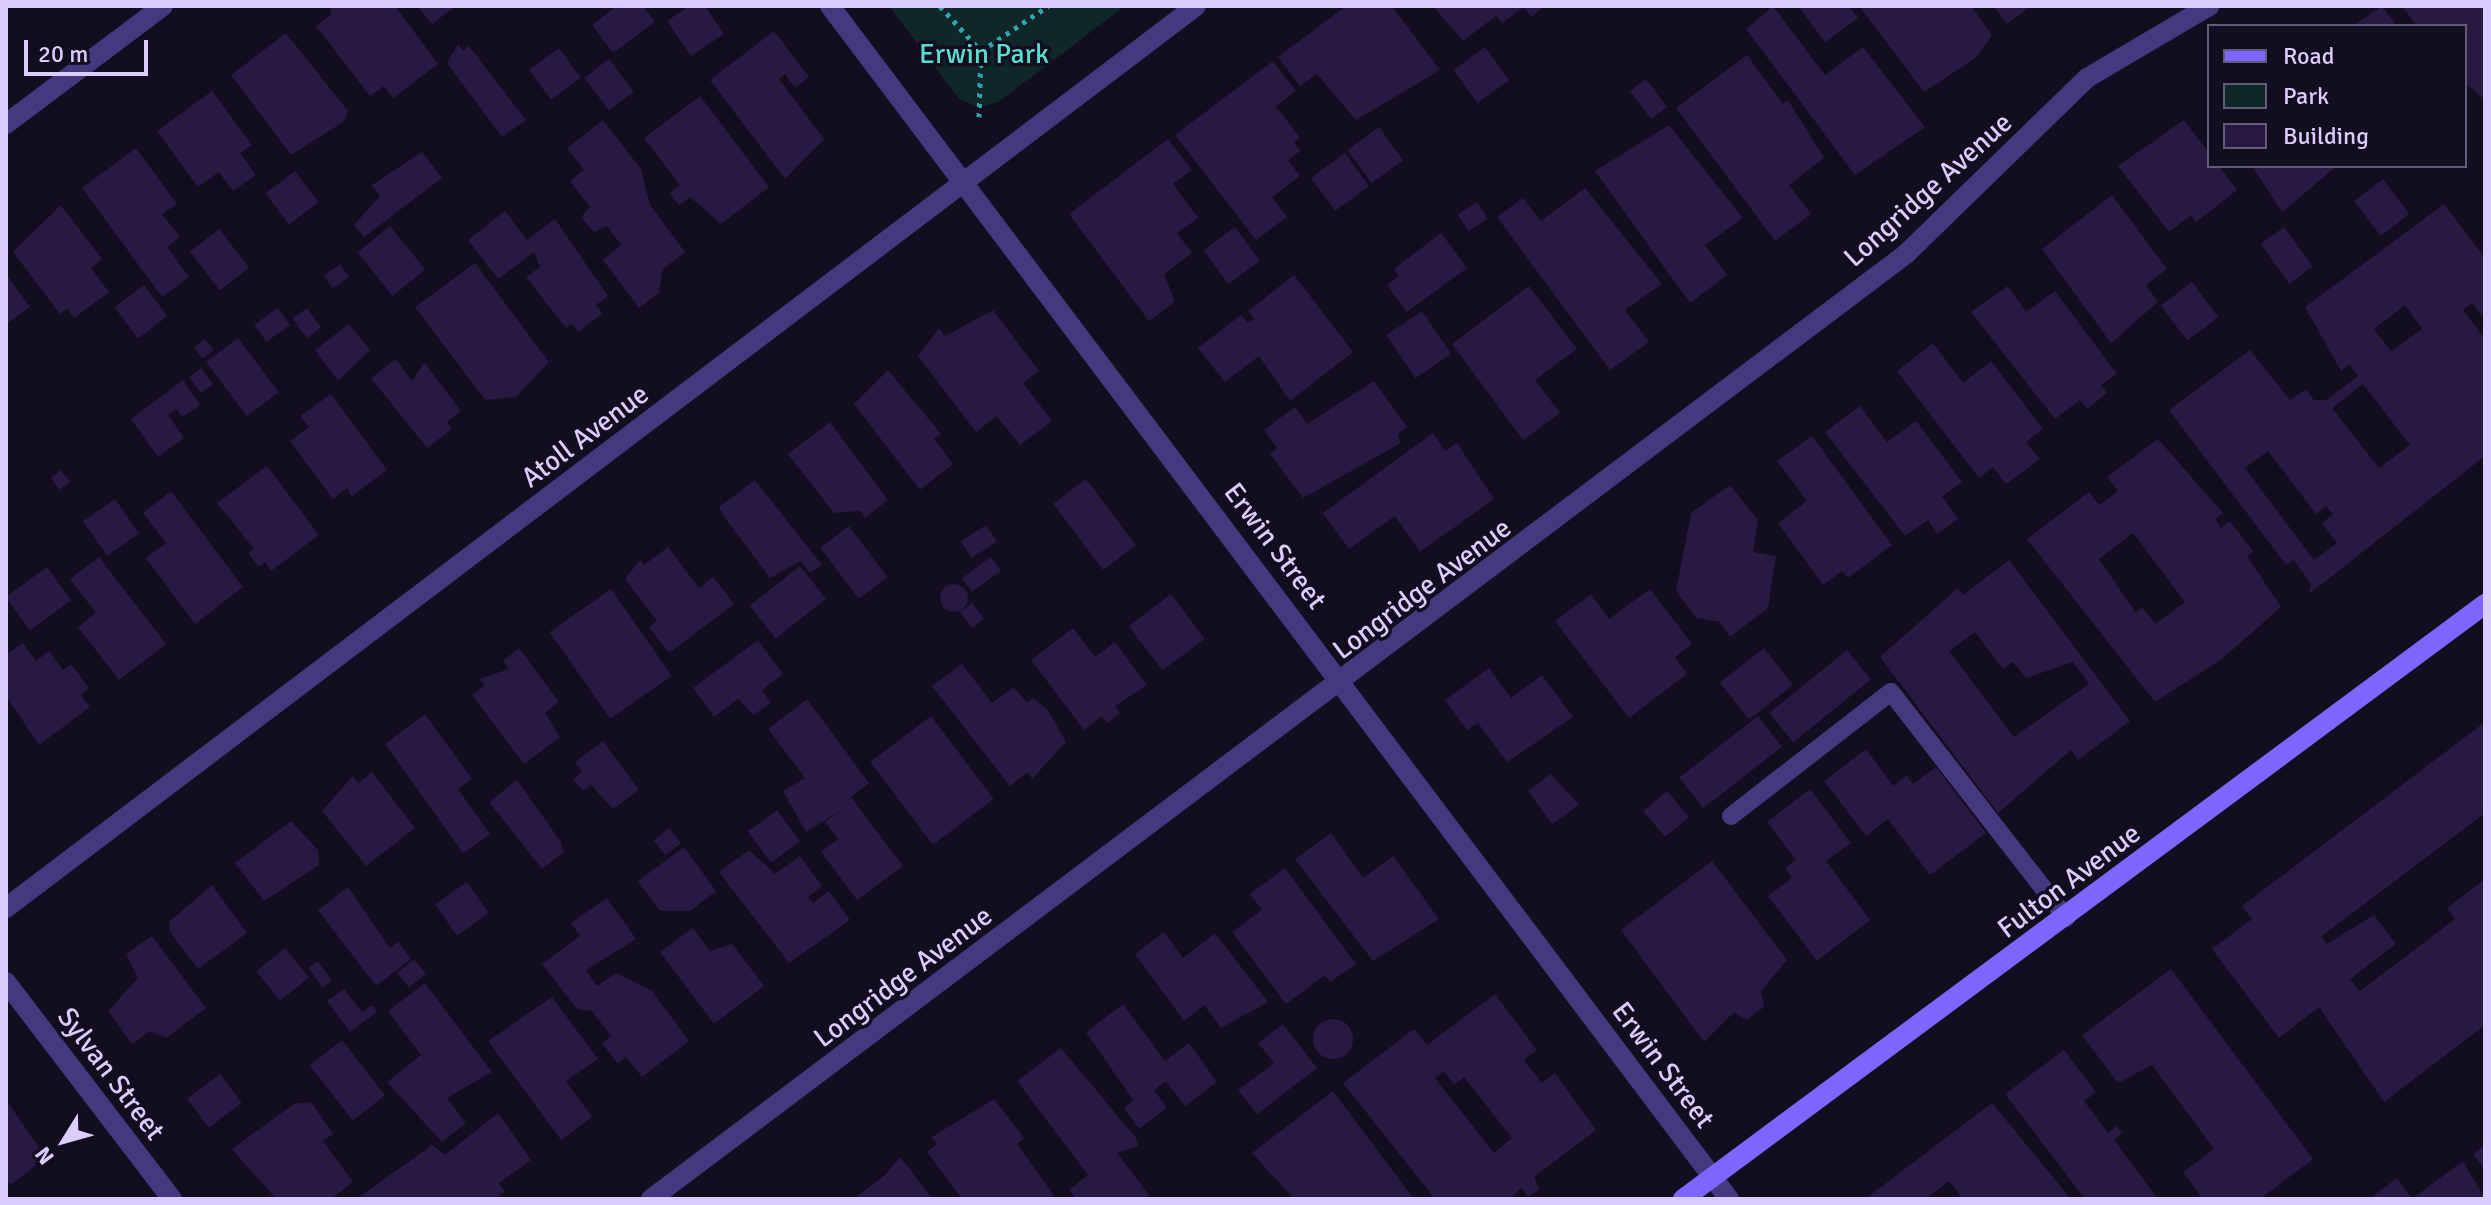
<!DOCTYPE html>
<html>
<head>
<meta charset="utf-8">
<style>
  body { margin:0 }
  #map { position:relative; width:2491px; height:1205px; overflow:hidden; background:#130d20; font-family:Signika,sans-serif }
  div>[style] { position:absolute }
  .green>* { inset:0; background:#10272a }
  .building>* { inset:0; background:#271941; transform-origin:0 0 }
  .round { border-radius:50% }
  .path>* { height:5px; margin-top:-2.5px; transform-origin:0; background:repeating-linear-gradient(90deg,#2fa5b0 0 4px,transparent 0 10px) }
  .lane>* { height:18px; margin:-9px; padding:0 9px; transform-origin:9px; border-radius:9px; background:#45387f }
  .street>* { height:20px; margin:-10px; padding:0 10px; transform-origin:10px; border-radius:10px; background:#45387f }
  .secondary>* { height:20px; margin:-10px; padding:0 10px; transform-origin:10px; border-radius:10px; background:#7e65fd }
  span { translate:-50% -50%; white-space:nowrap; text-align:center; line-height:1.15; -webkit-text-stroke:7px #130d20; paint-order:stroke }
  .park-label { font-size:28px; color:#5addcf }
  .street-label { font-size:28px; color:#d9cdfe }
  .frame { position:absolute; inset:0; border:8px solid #d9cdfe; pointer-events:none }
  .legend { position:absolute; left:2207px; top:24px; width:260px; height:144px; box-sizing:border-box; background:#130d20; border:2px solid #625a79; margin:0; padding:10px 14px; list-style:none; font-size:24px; color:#d9cdfe }
  .legend li { display:flex; align-items:center; gap:16px; height:40px }
  .legend b { width:40px; border:2px solid #625a79 }
  .north { position:absolute; left:24px; top:1101px; width:80px; height:80px; -webkit-text-stroke:6px #130d20; paint-order:stroke; rotate:233deg; font-size:22px; font-weight:700; line-height:32px; text-align:center; color:#d9cdfe }
  .north::after { content:''; display:block; margin:auto; width:28px; height:36px; background:#d9cdfe; clip-path:polygon(50% 0,100% 100%,50% 72%,0 100%) }
  .scale { position:absolute; left:24px; top:40px; width:124px; height:36px; box-sizing:border-box; border:4px solid #d9cdfe; border-top:0; padding-left:10px; font-size:24px; line-height:28px; white-space:nowrap; color:#d9cdfe; -webkit-text-stroke:6px #130d20; paint-order:stroke }
</style>
</head>
<body>
<div id="map">
  <div class="green">
    <div style="clip-path:polygon(889px 6px,1125px 6px,998px 102px,979px 107px,959px 99px)"></div>
  </div>
  <div class="building">
    <div style="clip-path:polygon(330px 6px,395px 6px,438px 64px,393px 98px,384px 86px,370px 96px,316px 26px,331px 15px)"></div>
    <div style="clip-path:polygon(417px 6px,456px 6px,432px 24px)"></div>
    <div style="clip-path:polygon(617px 6px,643px 6px,655px 22px,613px 53px,592px 25px)"></div>
    <div style="clip-path:polygon(689px 6px,705px 6px,724px 34px,691px 56px,667px 21px)"></div>
    <div style="clip-path:polygon(1346px 6px,1392px 6px,1440px 70px,1356px 120px,1317px 74px,1300px 86px,1278px 57px)"></div>
    <div style="clip-path:polygon(1433px 6px,1545px 6px,1531px 17px,1524px 7px,1502px 23px,1496px 16px,1463px 41px)"></div>
    <div style="clip-path:polygon(1773px 6px,1825px 75px,1863px 47px,1925px 127px,1855px 175px,1746px 29px)"></div>
    <div style="clip-path:polygon(1798px 6px,1849px 6px,1858px 18px,1825px 42px)"></div>
    <div style="clip-path:polygon(1859px 6px,1971px 6px,1992px 35px,1977px 57px,1924px 92px)"></div>
    <div style="clip-path:polygon(1993px 6px,2031px 6px,2007px 24px)"></div>
    <div style="clip-path:polygon(2382px 6px,2397px 26px,2346px 26px,2354px 25px)"></div>
    <div style="clip-path:polygon(2402px 6px,2485px 6px,2485px 100px,2465px 83px,2465px 26px,2417px 26px)"></div>
    <div style="clip-path:polygon(774px 31px,809px 77px,795px 88px,785px 74px,779px 79px,824px 139px,785px 179px,710px 80px)"></div>
    <div style="clip-path:polygon(286px 33px,348px 111px,343px 122px,291px 155px,231px 75px)"></div>
    <div style="clip-path:polygon(458px 44px,463px 51px,469px 46px,526px 120px,502px 137px,447px 63px)"></div>
    <div style="left:1485px;top:47px;width:41px;height:39px;rotate:54deg"></div>
    <div style="left:559px;top:48px;width:37px;height:37px;rotate:54deg"></div>
    <div style="clip-path:polygon(1747px 55px,1783px 104px,1788px 100px,1824px 158px,1789px 185px,1811px 214px,1775px 241px,1676px 108px)"></div>
    <div style="left:609px;top:59px;width:41px;height:31px;rotate:53deg"></div>
    <div style="clip-path:polygon(1273px 61px,1296px 91px,1276px 106px,1300px 138px,1294px 142px,1300px 151px,1288px 160px,1300px 176px,1272px 197px,1287px 217px,1256px 240px,1175px 135px)"></div>
    <div style="left:1646px;top:79px;width:35px;height:20px;rotate:53deg"></div>
    <div style="clip-path:polygon(212px 91px,252px 145px,240px 153px,256px 175px,233px 191px,219px 172px,198px 187px,157px 131px)"></div>
    <div style="clip-path:polygon(700px 96px,769px 187px,721px 224px,690px 197px,679px 205px,670px 193px,680px 185px,644px 138px)"></div>
    <div style="clip-path:polygon(603px 120px,641px 169px,650px 205px,685px 252px,663px 269px,659px 293px,639px 308px,603px 260px,621px 245px,607px 226px,594px 232px,581px 217px,590px 207px,570px 181px,584px 170px,567px 148px)"></div>
    <div style="clip-path:polygon(2184px 120px,2209px 153px,2209px 166px,2219px 166px,2237px 190px,2196px 222px,2191px 215px,2169px 232px,2118px 166px)"></div>
    <div style="clip-path:polygon(1669px 125px,1743px 218px,1705px 245px,1727px 275px,1690px 303px,1595px 171px)"></div>
    <div style="left:1379px;top:127px;width:41px;height:39px;rotate:54deg"></div>
    <div style="clip-path:polygon(1168px 139px,1192px 170px,1173px 184px,1198px 218px,1177px 233px,1192px 253px,1164px 274px,1175px 302px,1149px 321px,1069px 214px)"></div>
    <div style="clip-path:polygon(136px 148px,177px 204px,162px 214px,180px 237px,167px 247px,189px 277px,162px 297px,82px 188px)"></div>
    <div style="clip-path:polygon(422px 152px,442px 178px,364px 237px,354px 225px,380px 196px,372px 185px)"></div>
    <div style="left:1345px;top:153px;width:41px;height:42px;rotate:54deg"></div>
    <div style="clip-path:polygon(2252px 166px,2337px 166px,2282px 212px)"></div>
    <div style="left:295px;top:171px;width:39px;height:37px;rotate:53deg"></div>
    <div style="left:2383px;top:179px;width:44px;height:36px;rotate:53deg"></div>
    <div style="clip-path:polygon(1585px 188px,1662px 284px,1625px 310px,1649px 342px,1610px 370px,1497px 217px,1523px 198px,1541px 221px)"></div>
    <div style="clip-path:polygon(2112px 195px,2167px 269px,2146px 285px,2158px 302px,2111px 343px,2042px 249px)"></div>
    <div style="left:1477px;top:202px;width:20px;height:23px;rotate:57deg"></div>
    <div style="clip-path:polygon(evenodd,2444px 204px,2485px 258px,2485px 320px,2472px 303px,2463px 310px,2485px 339px,2485px 456px,2309px 594px,2311px 584px,2294px 560px,2286px 565px,2169px 410px,2250px 350px,2290px 400px,2306px 389px,2314px 400px,2326px 400px,2358px 376px,2349px 364px,2341px 371px,2305px 307px,2444px 204px,2405px 305px,2422px 329px,2391px 351px,2374px 329px,2405px 305px,2444px 204px,2363px 384px,2410px 445px,2379px 468px,2332px 408px,2363px 384px,2444px 204px,2268px 451px,2316px 514px,2326px 506px,2333px 514px,2322px 523px,2337px 543px,2314px 560px,2245px 468px,2268px 451px)"></div>
    <div style="clip-path:polygon(61px 205px,102px 259px,91px 268px,109px 292px,74px 318px,67px 308px,60px 314px,13px 252px)"></div>
    <div style="clip-path:polygon(505px 211px,527px 240px,555px 219px,608px 296px,596px 305px,602px 314px,578px 332px,572px 324px,566px 328px,526px 277px,540px 267px,534px 252px,498px 279px,468px 240px)"></div>
    <div style="left:390px;top:226px;width:56px;height:42px;rotate:51deg"></div>
    <div style="left:1235px;top:227px;width:42px;height:39px;rotate:54deg"></div>
    <div style="left:2284px;top:227px;width:49px;height:29px;rotate:54deg"></div>
    <div style="left:219px;top:229px;width:49px;height:37px;rotate:52deg"></div>
    <div style="clip-path:polygon(1441px 233px,1467px 268px,1407px 312px,1387px 285px,1399px 276px,1394px 269px)"></div>
    <div style="clip-path:polygon(475px 263px,549px 362px,516px 397px,485px 400px,415px 307px)"></div>
    <div style="left:340px;top:264px;width:16px;height:20px;rotate:55deg"></div>
    <div style="clip-path:polygon(6px 274px,30px 307px,6px 324px)"></div>
    <div style="clip-path:polygon(1294px 275px,1353px 352px,1290px 401px,1259px 356px,1225px 382px,1198px 348px,1241px 315px,1248px 323px,1254px 319px,1248px 311px)"></div>
    <div style="left:2192px;top:282px;width:44px;height:39px;rotate:53deg"></div>
    <div style="left:144px;top:285px;width:39px;height:37px;rotate:53deg"></div>
    <div style="clip-path:polygon(1529px 286px,1577px 349px,1535px 380px,1560px 413px,1523px 440px,1452px 344px)"></div>
    <div style="clip-path:polygon(2008px 286px,2026px 312px,2055px 291px,2117px 374px,2101px 385px,2107px 393px,2087px 409px,2080px 400px,2055px 419px,1971px 312px)"></div>
    <div style="left:278px;top:308px;width:21px;height:29px;rotate:55deg"></div>
    <div style="left:307px;top:308px;width:24px;height:18px;rotate:54deg"></div>
    <div style="clip-path:polygon(993px 310px,1039px 371px,1023px 383px,1052px 421px,1020px 445px,997px 416px,976px 432px,918px 356px,939px 328px,945px 336px)"></div>
    <div style="left:1422px;top:311px;width:52px;height:43px;rotate:56deg"></div>
    <div style="clip-path:polygon(349px 324px,370px 350px,338px 381px,315px 350px)"></div>
    <div style="left:238px;top:338px;width:68px;height:40px;rotate:53deg"></div>
    <div style="left:205px;top:339px;width:14px;height:14px;rotate:51deg"></div>
    <div style="clip-path:polygon(1933px 343px,1963px 383px,1991px 361px,2043px 429px,2026px 442px,2040px 459px,2006px 484px,1993px 467px,1979px 478px,1897px 371px)"></div>
    <div style="clip-path:polygon(396px 359px,412px 381px,424px 362px,461px 411px,447px 422px,452px 429px,427px 448px,371px 378px)"></div>
    <div style="left:201px;top:368px;width:20px;height:15px;rotate:53deg"></div>
    <div style="clip-path:polygon(888px 370px,941px 434px,934px 439px,953px 464px,920px 490px,854px 404px)"></div>
    <div style="clip-path:polygon(183px 380px,200px 405px,182px 417px,176px 409px,168px 415px,184px 438px,158px 457px,131px 419px)"></div>
    <div style="clip-path:polygon(1374px 381px,1407px 427px,1398px 434px,1401px 443px,1303px 498px,1270px 454px,1277px 448px,1264px 430px,1295px 407px,1307px 424px)"></div>
    <div style="clip-path:polygon(331px 394px,387px 470px,352px 496px,347px 488px,333px 499px,290px 441px,309px 427px,300px 416px)"></div>
    <div style="clip-path:polygon(1860px 406px,1887px 442px,1916px 421px,1962px 482px,1942px 496px,1958px 519px,1937px 534px,1928px 520px,1905px 536px,1825px 432px)"></div>
    <div style="clip-path:polygon(830px 422px,888px 500px,865px 518px,860px 511px,834px 513px,788px 454px)"></div>
    <div style="clip-path:polygon(1433px 433px,1445px 451px,1457px 443px,1494px 499px,1420px 552px,1395px 516px,1349px 549px,1323px 513px)"></div>
    <div style="clip-path:polygon(1812px 436px,1892px 545px,1848px 578px,1842px 571px,1823px 585px,1778px 523px,1807px 501px,1777px 461px)"></div>
    <div style="clip-path:polygon(evenodd,2158px 439px,2223px 513px,2215px 519px,2221px 528px,2230px 521px,2253px 551px,2247px 556px,2281px 607px,2222px 659px,2155px 702px,2027px 539px,2089px 492px,2099px 505px,2118px 491px,2107px 477px,2158px 439px,2133px 533px,2185px 602px,2155px 624px,2142px 607px,2136px 613px,2099px 559px,2133px 533px)"></div>
    <div style="clip-path:polygon(267px 466px,319px 535px,271px 571px,265px 562px,259px 567px,248px 553px,254px 549px,217px 503px)"></div>
    <div style="left:61px;top:470px;width:15px;height:13px;rotate:53deg"></div>
    <div style="left:1086px;top:479px;width:83px;height:41px;rotate:53deg"></div>
    <div style="clip-path:polygon(755px 480px,822px 565px,810px 573px,801px 561px,770px 578px,725px 518px,719px 507px)"></div>
    <div style="clip-path:polygon(1730px 485px,1758px 520px,1753px 552px,1776px 556px,1768px 608px,1730px 637px,1720px 622px,1696px 618px,1676px 591px,1691px 513px)"></div>
    <div style="clip-path:polygon(171px 491px,243px 587px,195px 624px,146px 558px,166px 543px,143px 513px)"></div>
    <div style="left:115px;top:499px;width:42px;height:39px;rotate:55deg"></div>
    <div style="left:986px;top:525px;width:20px;height:30px;rotate:57deg"></div>
    <div style="left:849px;top:526px;width:64px;height:36px;rotate:53deg"></div>
    <div style="clip-path:polygon(668px 547px,699px 588px,713px 577px,734px 604px,669px 653px,649px 627px,657px 621px,625px 579px,640px 560px,644px 565px)"></div>
    <div style="clip-path:polygon(99px 557px,166px 644px,119px 680px,78px 627px,96px 613px,70px 579px)"></div>
    <div style="left:991px;top:557px;width:17px;height:36px;rotate:54deg"></div>
    <div style="clip-path:polygon(evenodd,2009px 560px,2130px 721px,2078px 760px,2071px 750px,1998px 813px,1880px 657px,1958px 588px,1963px 595px,2009px 560px,1975px 632px,2003px 669px,2013px 662px,2026px 678px,2073px 662px,2089px 684px,2014px 737px,1949px 651px,1975px 632px)"></div>
    <div style="left:800px;top:566px;width:42px;height:64px;rotate:52deg"></div>
    <div style="left:47px;top:567px;width:41px;height:51px;rotate:54deg"></div>
    <div class="round" style="left:940px;top:584px;width:28px;height:28px"></div>
    <div style="left:611px;top:589px;width:106px;height:75px;rotate:55deg"></div>
    <div style="clip-path:polygon(1650px 589px,1692px 644px,1675px 657px,1687px 674px,1629px 718px,1555px 621px,1591px 594px,1609px 619px)"></div>
    <div style="left:1171px;top:594px;width:56px;height:53px;rotate:53deg"></div>
    <div style="left:972px;top:603px;width:20px;height:15px;rotate:53deg"></div>
    <div style="clip-path:polygon(1073px 628px,1095px 657px,1115px 642px,1147px 685px,1115px 706px,1120px 713px,1107px 723px,1102px 716px,1084px 730px,1031px 660px)"></div>
    <div style="clip-path:polygon(758px 640px,783px 674px,762px 690px,771px 703px,753px 715px,738px 699px,714px 717px,693px 688px)"></div>
    <div style="clip-path:polygon(23px 643px,36px 661px,49px 651px,63px 670px,71px 664px,89px 688px,81px 695px,90px 707px,39px 745px,6px 696px,6px 655px)"></div>
    <div style="clip-path:polygon(519px 648px,559px 702px,545px 713px,560px 737px,524px 764px,472px 695px,485px 686px,479px 679px,509px 669px,503px 661px)"></div>
    <div style="left:1764px;top:648px;width:47px;height:56px;rotate:52deg"></div>
    <div style="left:1847px;top:650px;width:38px;height:100px;rotate:51deg"></div>
    <div style="clip-path:polygon(962px 664px,992px 703px,1014px 687px,1027px 703px,1033px 698px,1047px 709px,1066px 742px,1032px 779px,1028px 772px,1010px 786px,932px 686px)"></div>
    <div style="clip-path:polygon(1489px 668px,1511px 698px,1542px 675px,1573px 717px,1507px 762px,1478px 723px,1467px 730px,1445px 700px)"></div>
    <div style="clip-path:polygon(807px 699px,869px 783px,851px 797px,903px 866px,857px 900px,821px 852px,838px 839px,825px 822px,840px 811px,806px 832px,783px 791px,805px 778px,768px 729px)"></div>
    <div style="clip-path:polygon(425px 714px,472px 779px,458px 789px,490px 834px,463px 853px,385px 744px)"></div>
    <div style="left:931px;top:716px;width:104px;height:76px;rotate:53deg"></div>
    <div style="left:1758px;top:716px;width:39px;height:100px;rotate:52deg"></div>
    <div style="clip-path:polygon(2485px 722px,2485px 813px,2322px 936px,2327px 944px,2374px 915px,2396px 944px,2350px 979px,2360px 991px,2455px 919px,2447px 908px,2485px 879px,2485px 1025px,2384px 1102px,2319px 1007px,2279px 1038px,2212px 949px,2252px 919px,2242px 906px)"></div>
    <div style="clip-path:polygon(603px 741px,639px 790px,613px 809px,591px 785px,583px 791px,573px 779px,582px 772px,575px 762px)"></div>
    <div style="clip-path:polygon(1866px 749px,1893px 786px,1907px 775px,1913px 784px,1936px 767px,1986px 833px,1930px 875px,1888px 819px,1866px 836px,1824px 781px)"></div>
    <div style="clip-path:polygon(372px 772px,415px 828px,366px 866px,322px 811px,353px 776px,358px 783px)"></div>
    <div style="clip-path:polygon(1551px 774px,1579px 805px,1552px 824px,1528px 791px)"></div>
    <div style="clip-path:polygon(517px 780px,561px 842px,564px 852px,542px 869px,489px 802px)"></div>
    <div style="clip-path:polygon(1810px 789px,1851px 843px,1826px 861px,1870px 920px,1817px 961px,1768px 896px,1792px 878px,1785px 868px,1796px 860px,1767px 822px)"></div>
    <div style="left:1667px;top:791px;width:34px;height:31px;rotate:50deg"></div>
    <div style="left:777px;top:810px;width:39px;height:36px;rotate:54deg"></div>
    <div style="clip-path:polygon(291px 821px,318px 850px,319px 865px,264px 901px,235px 863px)"></div>
    <div style="left:669px;top:828px;width:19px;height:20px;rotate:51deg"></div>
    <div style="clip-path:polygon(1331px 833px,1363px 878px,1393px 856px,1439px 919px,1373px 961px,1295px 859px)"></div>
    <div style="clip-path:polygon(684px 847px,716px 891px,690px 911px,660px 911px,638px 881px)"></div>
    <div style="clip-path:polygon(749px 850px,775px 874px,800px 856px,822px 886px,808px 897px,813px 903px,829px 891px,850px 920px,789px 963px,719px 872px)"></div>
    <div style="clip-path:polygon(1712px 861px,1787px 960px,1761px 991px,1764px 1007px,1746px 1020px,1734px 1012px,1704px 1042px,1621px 930px)"></div>
    <div style="clip-path:polygon(1285px 868px,1356px 964px,1330px 982px,1325px 975px,1286px 1004px,1232px 932px,1262px 910px,1250px 894px)"></div>
    <div style="left:467px;top:882px;width:38px;height:39px;rotate:55deg"></div>
    <div style="clip-path:polygon(212px 885px,247px 933px,198px 969px,169px 931px,170px 921px)"></div>
    <div style="clip-path:polygon(348px 887px,390px 948px,398px 941px,411px 959px,376px 986px,318px 910px)"></div>
    <div style="clip-path:polygon(607px 898px,636px 939px,586px 970px,597px 986px,616px 973px,652px 991px,689px 1041px,642px 1077px,626px 1057px,618px 1064px,602px 1043px,611px 1036px,592px 1011px,577px 1009px,542px 964px,580px 936px,571px 923px)"></div>
    <div style="clip-path:polygon(693px 928px,710px 951px,732px 944px,764px 986px,714px 1024px,660px 952px)"></div>
    <div style="clip-path:polygon(1164px 932px,1183px 958px,1215px 933px,1268px 1002px,1221px 1028px,1204px 1005px,1184px 1021px,1135px 954px)"></div>
    <div style="clip-path:polygon(152px 936px,206px 1008px,166px 1038px,150px 1031px,132px 1044px,108px 1011px,138px 978px,126px 954px)"></div>
    <div style="left:285px;top:948px;width:38px;height:37px;rotate:51deg"></div>
    <div style="left:414px;top:959px;width:19px;height:22px;rotate:51deg"></div>
    <div style="left:318px;top:961px;width:24px;height:12px;rotate:54deg"></div>
    <div style="clip-path:polygon(2171px 969px,2313px 1159px,2260px 1199px,2203px 1199px,2183px 1172px,2214px 1149px,2152px 1065px,2118px 1083px,2082px 1035px)"></div>
    <div style="clip-path:polygon(425px 983px,492px 1072px,447px 1098px,466px 1123px,442px 1142px,387px 1082px,421px 1055px,388px 1011px)"></div>
    <div style="clip-path:polygon(344px 989px,362px 1012px,372px 1005px,377px 1012px,350px 1032px,327px 1001px)"></div>
    <div style="clip-path:polygon(evenodd,1495px 994px,1537px 1050px,1524px 1060px,1542px 1083px,1555px 1073px,1596px 1130px,1534px 1177px,1540px 1189px,1528px 1197px,1521px 1188px,1510px 1199px,1435px 1199px,1343px 1083px,1414px 1029px,1427px 1045px,1495px 994px,1444px 1071px,1454px 1085px,1464px 1077px,1512px 1138px,1494px 1153px,1435px 1078px,1444px 1071px)"></div>
    <div style="clip-path:polygon(552px 997px,598px 1059px,566px 1081px,592px 1117px,561px 1140px,488px 1041px)"></div>
    <div style="clip-path:polygon(1123px 1004px,1165px 1061px,1189px 1043px,1217px 1082px,1185px 1106px,1166px 1081px,1154px 1090px,1167px 1108px,1139px 1129px,1124px 1108px,1133px 1100px,1086px 1032px)"></div>
    <div class="round" style="left:1313px;top:1019px;width:40px;height:40px"></div>
    <div style="clip-path:polygon(1283px 1024px,1317px 1068px,1257px 1114px,1238px 1090px,1274px 1063px,1258px 1043px)"></div>
    <div style="left:342px;top:1040px;width:70px;height:41px;rotate:52deg"></div>
    <div style="clip-path:polygon(1061px 1048px,1136px 1138px,1138px 1146px,1117px 1153px,1149px 1195px,1143px 1199px,1076px 1199px,1069px 1190px,1088px 1175px,1017px 1081px)"></div>
    <div style="clip-path:polygon(2064px 1050px,2096px 1092px,2084px 1101px,2108px 1133px,2117px 1126px,2122px 1133px,2114px 1140px,2158px 1199px,2085px 1199px,2005px 1094px)"></div>
    <div style="left:220px;top:1074px;width:36px;height:41px;rotate:53deg"></div>
    <div style="clip-path:polygon(1333px 1091px,1414px 1199px,1294px 1199px,1252px 1153px)"></div>
    <div style="clip-path:polygon(994px 1099px,1024px 1138px,1017px 1144px,1054px 1195px,1049px 1199px,962px 1199px,927px 1152px,937px 1144px,932px 1137px)"></div>
    <div style="clip-path:polygon(6px 1100px,46px 1157px,11px 1185px,6px 1180px)"></div>
    <div style="clip-path:polygon(311px 1102px,333px 1134px,323px 1141px,353px 1182px,331px 1199px,276px 1199px,232px 1149px,294px 1104px)"></div>
    <div style="clip-path:polygon(1992px 1103px,2071px 1199px,1963px 1199px,1949px 1181px,1926px 1199px,1865px 1199px)"></div>
    <div style="clip-path:polygon(498px 1113px,531px 1160px,499px 1183px,505px 1192px,495px 1199px,356px 1199px,431px 1146px,427px 1141px,445px 1155px)"></div>
    <div style="clip-path:polygon(2485px 1145px,2485px 1170px,2473px 1154px)"></div>
    <div style="clip-path:polygon(900px 1157px,933px 1199px,853px 1199px,885px 1175px)"></div>
    <div style="clip-path:polygon(2463px 1161px,2485px 1199px,2369px 1199px,2397px 1178px,2412px 1199px)"></div>
  </div>
  <div class="path">
    <div style="left:940px;top:6px;width:61px;rotate:47.7deg"></div>
    <div style="left:981px;top:51px;width:81px;rotate:-33.9deg"></div>
    <div style="left:979px;top:117px;width:66px;rotate:-88.3deg"></div>
  </div>
  <div class="lane">
    <div style="left:1731px;top:816px;width:202px;rotate:-37.8deg"></div>
    <div style="left:1891px;top:692px;width:286px;rotate:52.2deg"></div>
  </div>
  <div class="street">
    <div style="left:830px;top:6px;width:1494px;rotate:53deg"></div>
    <div style="left:6px;top:124px;width:196px;rotate:-36.9deg"></div>
    <div style="left:6px;top:908px;width:1493px;rotate:-37.16deg"></div>
    <div style="left:6px;top:982px;width:273px;rotate:52.6deg"></div>
    <div style="left:651px;top:1199px;width:1571px;rotate:-36.98deg"></div>
    <div style="left:1906px;top:254px;width:252px;rotate:-44.2deg"></div>
    <div style="left:2087px;top:78px;width:142px;rotate:-30.5deg"></div>
  </div>
  <div class="secondary">
    <div style="left:1683px;top:1199px;width:999px;rotate:-36.57deg"></div>
  </div>
  <div class="park-label">
    <span style="left:984px;top:54px">Erwin Park</span>
  </div>
  <div class="street-label">
    <span style="left:1928px;top:190px;rotate:-42deg">Longridge Avenue</span>
    <span style="left:585px;top:436px;rotate:-37deg">Atoll Avenue</span>
    <span style="left:1275px;top:546px;rotate:53deg">Erwin Street</span>
    <span style="left:1422px;top:589px;rotate:-37deg">Longridge Avenue</span>
    <span style="left:2069px;top:881px;rotate:-37deg">Fulton Avenue</span>
    <span style="left:903px;top:977px;rotate:-37deg">Longridge Avenue</span>
    <span style="left:1663px;top:1065px;rotate:53deg">Erwin Street</span>
    <span style="left:111px;top:1074px;rotate:53deg">Sylvan Street</span>
  </div>
  <div class="frame"></div>
  <ul class="legend">
  <li><b style="height:10px;background:#7e65fd"></b>Road</li>
  <li><b style="height:22px;background:#10272a"></b>Park</li>
  <li><b style="height:22px;background:#271941"></b>Building</li>
  </ul>
  <div class="north">N</div>
  <div class="scale">20 m</div>
</div>
</body>
</html>
